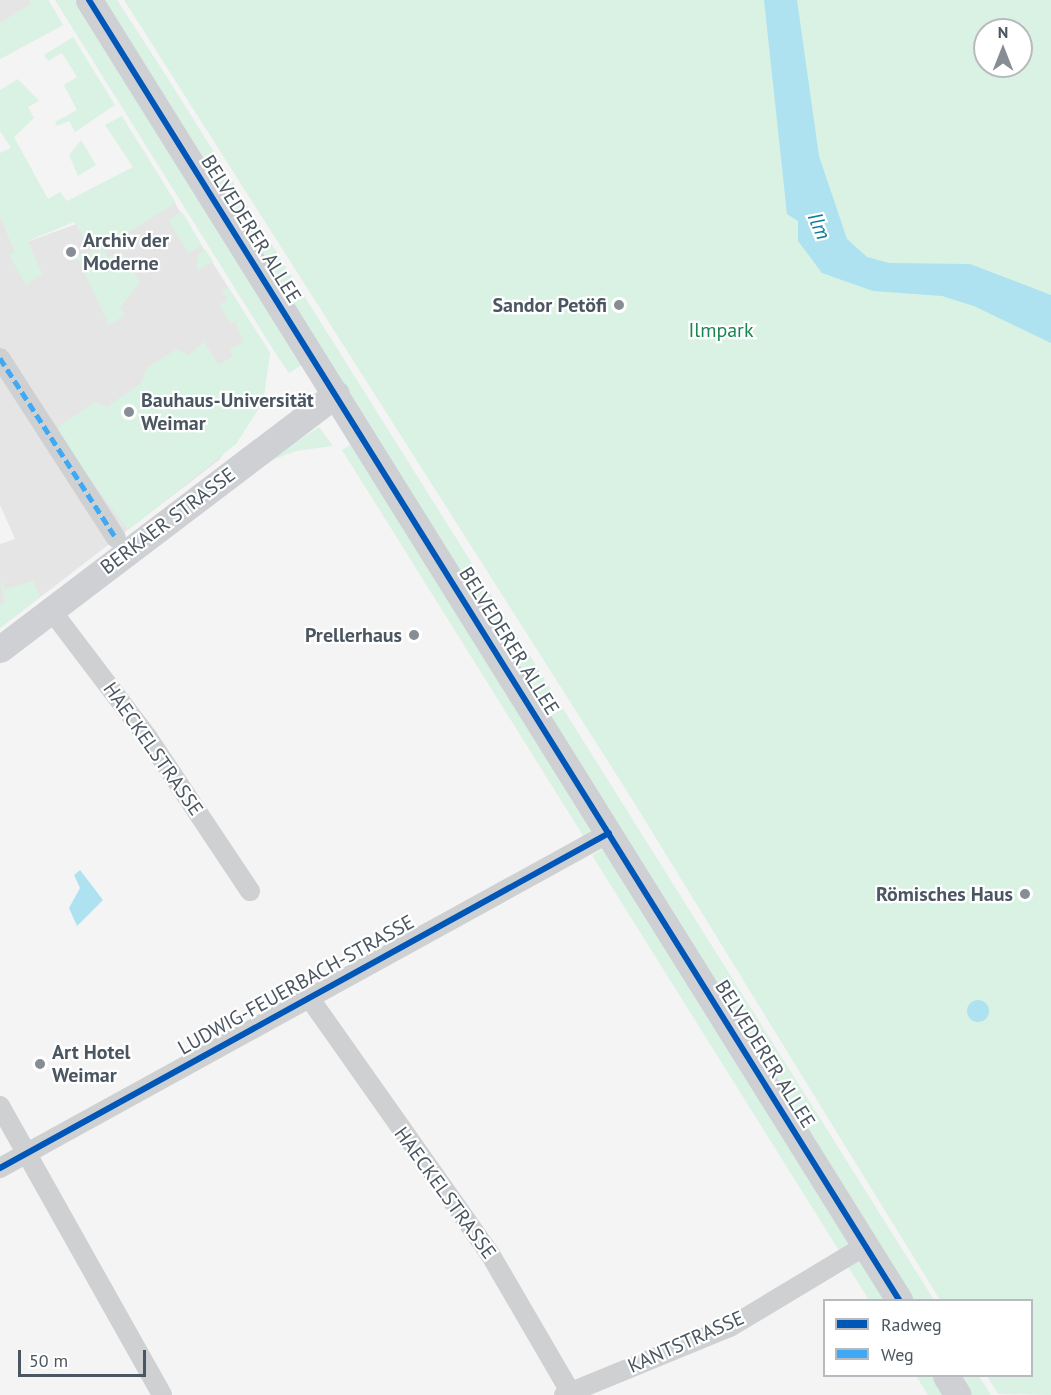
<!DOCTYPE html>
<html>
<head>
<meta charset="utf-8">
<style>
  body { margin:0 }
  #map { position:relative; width:1051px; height:1395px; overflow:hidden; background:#f4f4f4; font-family:"PT Sans",sans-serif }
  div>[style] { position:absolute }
  .education>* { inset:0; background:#e6e5e6 }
  .green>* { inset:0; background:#d9f2e3; transform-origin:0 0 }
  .water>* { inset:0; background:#aee2f0 }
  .round { border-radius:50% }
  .street>* { height:20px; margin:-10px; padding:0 10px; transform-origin:10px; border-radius:10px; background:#ced0d2 }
  .secondary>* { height:27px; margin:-13.5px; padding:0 13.5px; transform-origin:13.5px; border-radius:13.5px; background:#ced0d4 }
  .quiet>* { height:4.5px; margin-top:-2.25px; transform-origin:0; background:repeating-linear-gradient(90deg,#3fa9f5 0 9px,transparent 0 13.5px) }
  .cycleway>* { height:6px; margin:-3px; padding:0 3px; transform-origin:3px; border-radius:3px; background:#0057b8 }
  .dots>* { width:16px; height:16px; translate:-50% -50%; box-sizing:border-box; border:3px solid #fff; border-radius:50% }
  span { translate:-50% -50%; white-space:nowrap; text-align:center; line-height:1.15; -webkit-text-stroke:4.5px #fff; paint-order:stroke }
  .street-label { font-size:20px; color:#4a5661 }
  .poi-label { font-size:20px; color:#4a5661; font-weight:700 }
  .left { translate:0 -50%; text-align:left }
  .right { translate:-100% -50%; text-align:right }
  .park-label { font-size:20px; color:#17864f }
  .water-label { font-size:21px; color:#0c7c9b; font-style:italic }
  .legend { position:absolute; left:823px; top:1299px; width:210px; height:78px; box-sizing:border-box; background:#fff; border:2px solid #b7bbc0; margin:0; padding:8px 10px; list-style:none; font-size:18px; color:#4a5661 }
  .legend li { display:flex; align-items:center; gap:12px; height:30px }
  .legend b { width:30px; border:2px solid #b7bbc0 }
  .north { position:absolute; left:973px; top:18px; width:60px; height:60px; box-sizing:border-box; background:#fff; border:2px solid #b7bbc0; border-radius:50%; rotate:0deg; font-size:16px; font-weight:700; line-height:24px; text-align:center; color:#4a5661 }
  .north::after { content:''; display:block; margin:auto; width:21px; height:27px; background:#868d94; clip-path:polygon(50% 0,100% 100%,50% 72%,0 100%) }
  .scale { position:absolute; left:18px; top:1350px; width:128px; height:27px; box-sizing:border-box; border:3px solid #4a5661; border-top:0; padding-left:8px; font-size:18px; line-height:21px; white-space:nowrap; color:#4a5661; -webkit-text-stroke:4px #fff; paint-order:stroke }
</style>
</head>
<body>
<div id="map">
  <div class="education">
    <div style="clip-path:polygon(0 0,48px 0,63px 25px,0 59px)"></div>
    <div style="clip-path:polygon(167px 191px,270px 353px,263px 402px,219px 460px,0 628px,0 544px,15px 539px,0 505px,0 215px,13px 247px)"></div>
  </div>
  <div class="green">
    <div style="clip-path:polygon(29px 0,48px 0,63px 25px,0 59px,0 23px,31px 4px)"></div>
    <div style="clip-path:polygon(55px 0,75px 0,302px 365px,289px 373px,274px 351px)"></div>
    <div style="clip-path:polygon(99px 0,117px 0,160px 66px,934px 1300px,913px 1300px)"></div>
    <div style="clip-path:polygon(evenodd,124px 0,1051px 0,1051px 1395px,998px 1394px,987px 1376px,1032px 1376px,1032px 1300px,940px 1300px,630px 796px,124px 0,985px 30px,1021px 30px,1021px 66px,985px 66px,985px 30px)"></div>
    <div style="clip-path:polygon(73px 37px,115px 105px,75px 132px,69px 121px,57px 126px,55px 122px,77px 110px,64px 85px,77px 77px,62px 53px,48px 61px,44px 55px)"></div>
    <div style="clip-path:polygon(18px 79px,39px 101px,28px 107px,34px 118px,14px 137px,48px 199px,60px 192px,67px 201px,133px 167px,105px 125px,122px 116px,176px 203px,117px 239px,85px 240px,74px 222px,28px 241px,42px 274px,26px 285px,9px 255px,15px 252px,0 215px,0 153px,11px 148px,0 131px,0 90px)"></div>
    <div style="clip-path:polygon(81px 140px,96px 165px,78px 176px,69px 155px)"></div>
    <div style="left:182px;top:212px;width:39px;height:16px;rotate:59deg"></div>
    <div style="clip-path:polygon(105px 249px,107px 257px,122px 253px,140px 282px,120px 307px,125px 315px,109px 325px,76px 255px)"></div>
    <div style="clip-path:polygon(205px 249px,213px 261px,197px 271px,198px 255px)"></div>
    <div style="clip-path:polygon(228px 287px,270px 353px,263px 402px,236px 444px,128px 530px,57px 434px,60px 425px,95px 402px,107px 407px,141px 383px,147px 368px,177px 349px,189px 355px,204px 342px,219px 365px,233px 356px,230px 350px,243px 342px,235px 321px,231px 323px,219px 305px,228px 299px,222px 291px)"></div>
    <div style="clip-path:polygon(319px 427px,333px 446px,296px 451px,264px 463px)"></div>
    <div style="left:353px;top:443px;width:461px;height:13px;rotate:58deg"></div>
    <div style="clip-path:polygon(0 579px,5px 589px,33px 581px,40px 597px,0 628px,0 605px,5px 603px)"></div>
    <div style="left:604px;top:848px;width:469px;height:14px;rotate:58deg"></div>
    <div style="clip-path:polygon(858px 1256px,886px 1300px,869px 1300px,845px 1262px)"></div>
    <div style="clip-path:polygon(916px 1376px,932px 1376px,944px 1395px,928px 1395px)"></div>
    <div style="clip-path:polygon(960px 1376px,979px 1376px,991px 1395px,972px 1395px)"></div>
  </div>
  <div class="water">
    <div style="clip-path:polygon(764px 0,797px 0,819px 156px,847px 239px,867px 257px,889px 263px,970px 264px,1051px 295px,1051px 343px,974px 306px,942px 296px,873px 291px,822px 273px,798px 241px,798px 221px,787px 214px)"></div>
    <div style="clip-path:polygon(80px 870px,103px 900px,77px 926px,69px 908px,80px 888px,74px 875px)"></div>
    <div class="round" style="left:967px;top:1000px;width:22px;height:22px"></div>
  </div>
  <div class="street">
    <div style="left:0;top:358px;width:214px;rotate:57.2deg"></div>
    <div style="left:51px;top:610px;width:161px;rotate:52.8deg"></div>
    <div style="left:148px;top:738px;width:184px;rotate:56.3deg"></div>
    <div style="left:308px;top:996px;width:316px;rotate:54.8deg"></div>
    <div style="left:490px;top:1254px;width:163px;rotate:59.8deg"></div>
    <div style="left:0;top:1106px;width:331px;rotate:60.7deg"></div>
    <div style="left:0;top:1168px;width:695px;rotate:-28.81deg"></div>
    <div style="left:564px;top:1395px;width:179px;rotate:-22.3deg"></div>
    <div style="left:730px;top:1327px;width:157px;rotate:-31deg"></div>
  </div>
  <div class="secondary">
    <div style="left:89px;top:0;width:1532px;rotate:58.07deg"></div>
    <div style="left:0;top:649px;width:422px;rotate:-37.2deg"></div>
    <div style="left:946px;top:1376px;width:22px;rotate:58deg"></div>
  </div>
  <div class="quiet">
    <div style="left:0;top:358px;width:214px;rotate:57.2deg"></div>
  </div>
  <div class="cycleway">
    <div style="left:89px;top:0;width:1532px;rotate:58.07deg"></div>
    <div style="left:0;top:1168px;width:695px;rotate:-28.81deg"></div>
  </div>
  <div class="dots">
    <div style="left:71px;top:252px;background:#868d94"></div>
    <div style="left:619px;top:305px;background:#868d94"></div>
    <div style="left:129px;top:412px;background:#868d94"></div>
    <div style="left:414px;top:635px;background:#868d94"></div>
    <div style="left:1025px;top:894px;background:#868d94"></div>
    <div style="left:40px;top:1064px;background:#868d94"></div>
  </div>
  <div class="street-label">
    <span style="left:251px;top:229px;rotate:58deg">BELVEDERER ALLEE</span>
    <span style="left:168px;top:521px;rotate:-37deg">BERKAER STRASSE</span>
    <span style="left:509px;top:641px;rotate:58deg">BELVEDERER ALLEE</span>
    <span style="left:153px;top:749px;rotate:55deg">HAECKELSTRASSE</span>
    <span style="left:296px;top:985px;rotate:-29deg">LUDWIG-FEUERBACH-STRASSE</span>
    <span style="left:765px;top:1054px;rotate:58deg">BELVEDERER ALLEE</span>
    <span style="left:445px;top:1193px;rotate:54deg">HAECKELSTRASSE</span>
    <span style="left:686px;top:1342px;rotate:-24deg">KANTSTRASSE</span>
  </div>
  <div class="poi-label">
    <span class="left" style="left:83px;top:252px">Archiv der<br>Moderne</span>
    <span class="right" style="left:607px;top:305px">Sandor Petöfi</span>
    <span class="left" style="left:141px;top:412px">Bauhaus-Universität<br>Weimar</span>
    <span class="right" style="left:402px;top:635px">Prellerhaus</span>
    <span class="right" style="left:1013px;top:894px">Römisches Haus</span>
    <span class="left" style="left:52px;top:1064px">Art Hotel<br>Weimar</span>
  </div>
  <div class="park-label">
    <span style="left:721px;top:330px">Ilmpark</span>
  </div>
  <div class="water-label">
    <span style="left:819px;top:226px;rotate:67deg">Ilm</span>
  </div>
  <ul class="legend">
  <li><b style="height:8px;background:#0057b8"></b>Radweg</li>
  <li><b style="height:8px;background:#3fa9f5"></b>Weg</li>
  </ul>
  <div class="north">N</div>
  <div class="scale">50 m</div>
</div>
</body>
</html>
